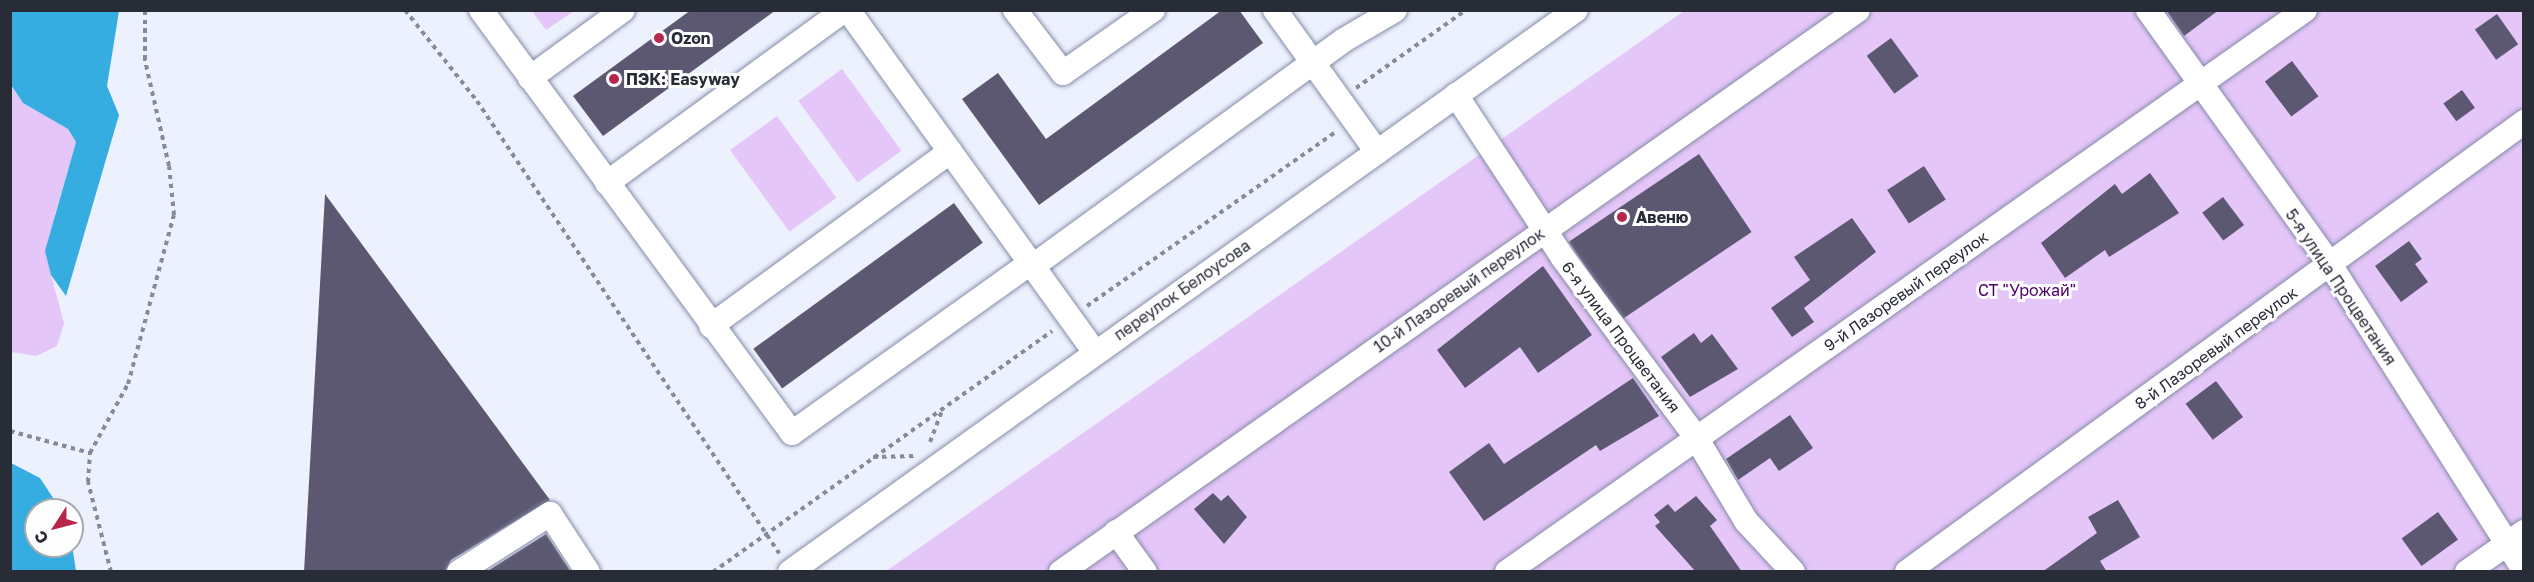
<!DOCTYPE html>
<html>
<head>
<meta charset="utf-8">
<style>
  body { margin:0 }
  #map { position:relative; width:2534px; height:582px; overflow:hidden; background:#edf1fd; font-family:"Golos Text",sans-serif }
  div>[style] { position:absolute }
  .green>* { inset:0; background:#e5c6f9; transform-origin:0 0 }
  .water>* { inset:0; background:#35ade1 }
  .building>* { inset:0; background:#5c5872; transform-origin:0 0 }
  .path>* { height:4px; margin-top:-2px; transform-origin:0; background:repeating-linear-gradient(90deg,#878b97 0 4.5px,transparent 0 9px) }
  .roads { filter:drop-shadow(0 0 2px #848ca8) drop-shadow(0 0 2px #848ca8) }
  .minor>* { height:24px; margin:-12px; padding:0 12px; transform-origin:12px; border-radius:12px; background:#fff }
  .dots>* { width:16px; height:16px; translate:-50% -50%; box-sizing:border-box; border:3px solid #fefefe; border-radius:50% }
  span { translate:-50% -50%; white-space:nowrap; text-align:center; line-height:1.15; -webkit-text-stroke:6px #fefefe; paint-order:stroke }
  .poi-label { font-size:16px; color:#282c37; font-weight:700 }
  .left { translate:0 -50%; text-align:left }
  .street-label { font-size:16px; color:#282c37 }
  .park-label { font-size:16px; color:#4c0169 }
  .frame { position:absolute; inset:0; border:12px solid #282c37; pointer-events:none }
  .north { position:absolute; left:24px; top:498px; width:60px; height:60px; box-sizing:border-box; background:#fefefe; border:2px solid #a8aaae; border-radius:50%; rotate:234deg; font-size:16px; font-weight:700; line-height:24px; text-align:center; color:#282c37 }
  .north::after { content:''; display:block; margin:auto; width:21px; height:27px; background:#b8274b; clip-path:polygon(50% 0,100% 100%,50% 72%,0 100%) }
</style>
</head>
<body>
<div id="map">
  <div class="green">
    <div style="clip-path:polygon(532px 11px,574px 11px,546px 30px)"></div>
    <div style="clip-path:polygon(1684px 11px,2523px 11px,2523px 571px,885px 572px)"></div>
    <div style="left:842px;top:69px;width:101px;height:54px;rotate:54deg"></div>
    <div style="clip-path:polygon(10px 85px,23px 103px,68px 129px,76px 142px,55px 214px,51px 275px,64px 323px,57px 346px,36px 356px,11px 352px)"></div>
    <div style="left:777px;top:116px;width:101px;height:58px;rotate:54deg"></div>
  </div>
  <div class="water">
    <div style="clip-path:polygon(10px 11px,119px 11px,107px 86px,119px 115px,66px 296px,51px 275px,45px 251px,76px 142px,68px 129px,23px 103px,11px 85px)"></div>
    <div style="clip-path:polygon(11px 463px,40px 478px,61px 510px,36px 510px,36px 546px,72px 545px,76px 571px,11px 571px)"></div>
  </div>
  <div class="building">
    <div style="clip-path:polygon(691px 10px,776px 10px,603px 136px,573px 96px)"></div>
    <div style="clip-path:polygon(1222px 10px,1239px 10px,1263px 43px,1039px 205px,962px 99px,998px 73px,1046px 139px)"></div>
    <div style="clip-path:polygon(2166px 10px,2219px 10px,2184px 36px)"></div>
    <div style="left:2497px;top:14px;width:37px;height:27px;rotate:55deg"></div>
    <div style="left:1891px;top:38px;width:47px;height:30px;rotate:54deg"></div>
    <div style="left:2292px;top:61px;width:44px;height:34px;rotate:53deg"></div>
    <div style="left:2462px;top:90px;width:22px;height:23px;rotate:54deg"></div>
    <div style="left:1699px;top:154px;width:94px;height:157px;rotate:56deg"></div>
    <div style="left:1924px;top:166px;width:40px;height:44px;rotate:57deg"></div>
    <div style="clip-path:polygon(2150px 173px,2179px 213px,2109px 257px,2105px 250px,2065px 278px,2041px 243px,2115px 184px,2122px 194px)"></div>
    <div style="clip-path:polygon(325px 194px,550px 500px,451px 560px,445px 572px,304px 572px)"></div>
    <div style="left:2223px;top:197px;width:35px;height:26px;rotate:53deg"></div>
    <div style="left:954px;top:203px;width:49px;height:248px;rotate:54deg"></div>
    <div style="clip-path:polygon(1852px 218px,1876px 252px,1804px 308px,1814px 322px,1792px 337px,1771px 308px,1810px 280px,1794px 257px)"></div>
    <div style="clip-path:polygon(2409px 241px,2422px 259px,2415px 264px,2428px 282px,2401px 302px,2375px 266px)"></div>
    <div style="clip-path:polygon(1543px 266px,1592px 335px,1538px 373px,1520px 347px,1465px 388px,1437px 350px)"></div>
    <div style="clip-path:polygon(1694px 333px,1701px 343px,1712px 334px,1738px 369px,1690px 397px,1661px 357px)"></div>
    <div style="clip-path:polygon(1633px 378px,1659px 416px,1600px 451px,1596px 445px,1484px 521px,1449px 472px,1489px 443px,1504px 464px)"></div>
    <div style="left:2216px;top:381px;width:45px;height:38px;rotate:53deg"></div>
    <div style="clip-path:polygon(1790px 415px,1813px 448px,1779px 471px,1770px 458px,1738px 480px,1726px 459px)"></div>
    <div style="clip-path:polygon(1213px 493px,1221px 501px,1228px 495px,1247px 517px,1224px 544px,1194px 509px)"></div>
    <div style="clip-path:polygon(1696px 496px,1717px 520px,1710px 526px,1742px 572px,1696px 572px,1655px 526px,1660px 522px,1654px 515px,1668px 504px,1675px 512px)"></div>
    <div style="clip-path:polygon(2118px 500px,2140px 537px,2100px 561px,2107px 572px,2042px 572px,2097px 533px,2088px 517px)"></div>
    <div style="left:2438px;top:512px;width:34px;height:45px;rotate:54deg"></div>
    <div style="clip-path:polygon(546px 534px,571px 572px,486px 572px)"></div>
  </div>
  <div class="path">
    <div style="left:405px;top:10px;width:116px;rotate:51.6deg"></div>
    <div style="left:477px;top:101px;width:544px;rotate:56.25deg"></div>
    <div style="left:1356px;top:88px;width:135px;rotate:-35.3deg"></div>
    <div style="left:1087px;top:306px;width:305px;rotate:-35deg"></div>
    <div style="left:10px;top:431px;width:83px;rotate:15.4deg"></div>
    <div style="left:930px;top:442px;width:34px;rotate:-69deg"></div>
    <div style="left:873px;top:457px;width:41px;rotate:-1.4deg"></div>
    <div style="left:111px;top:572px;width:93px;rotate:-104.3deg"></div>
    <div style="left:88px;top:482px;width:29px;rotate:-86deg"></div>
    <div style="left:90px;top:453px;width:79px;rotate:-61.2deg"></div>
    <div style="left:128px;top:384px;width:175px;rotate:-74.8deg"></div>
    <div style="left:174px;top:215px;width:49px;rotate:-95.8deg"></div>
    <div style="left:169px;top:166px;width:109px;rotate:-102.8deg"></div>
    <div style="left:145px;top:60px;width:50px;rotate:-90deg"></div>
    <div style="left:713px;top:572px;width:416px;rotate:-35.4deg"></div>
  </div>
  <div class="roads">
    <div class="minor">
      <div style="left:481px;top:10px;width:525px;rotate:53.68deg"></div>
      <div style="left:792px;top:433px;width:292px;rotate:-35.5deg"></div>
      <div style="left:848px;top:10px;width:422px;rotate:54.2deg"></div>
      <div style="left:1015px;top:10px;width:79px;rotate:52.7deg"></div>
      <div style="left:1063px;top:73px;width:110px;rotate:-35deg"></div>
      <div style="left:1275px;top:10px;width:175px;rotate:54.3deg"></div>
      <div style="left:2148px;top:10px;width:315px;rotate:54.4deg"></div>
      <div style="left:2331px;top:266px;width:360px;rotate:57.6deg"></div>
      <div style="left:530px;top:78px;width:115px;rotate:-36.2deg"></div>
      <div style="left:1456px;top:95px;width:195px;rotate:56.7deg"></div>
      <div style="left:1563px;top:258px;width:222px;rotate:53.4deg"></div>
      <div style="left:1695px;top:436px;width:99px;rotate:59deg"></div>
      <div style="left:1746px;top:521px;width:69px;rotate:47.3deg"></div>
      <div style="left:607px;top:183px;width:293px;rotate:-36.1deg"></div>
      <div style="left:1033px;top:266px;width:384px;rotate:-36deg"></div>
      <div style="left:1344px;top:40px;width:59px;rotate:-30.5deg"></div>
      <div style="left:711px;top:326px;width:296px;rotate:-36.1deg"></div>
      <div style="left:1116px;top:532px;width:49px;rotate:54.1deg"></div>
      <div style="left:459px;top:572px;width:108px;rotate:-32.5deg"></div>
      <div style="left:550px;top:514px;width:69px;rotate:56.8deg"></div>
      <div style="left:790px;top:572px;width:966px;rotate:-35.57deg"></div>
      <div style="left:1061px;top:572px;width:975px;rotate:-35.19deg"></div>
      <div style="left:1507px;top:572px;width:976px;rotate:-35.16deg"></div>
      <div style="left:1907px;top:572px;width:764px;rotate:-36.1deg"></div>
      <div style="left:2467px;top:572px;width:70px;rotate:-35.1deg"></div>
    </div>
  </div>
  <div class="dots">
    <div style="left:659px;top:38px;background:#b8274b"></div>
    <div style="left:614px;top:79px;background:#b8274b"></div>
    <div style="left:1622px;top:217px;background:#b8274b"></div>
  </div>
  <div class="poi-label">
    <span class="left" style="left:671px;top:38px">Ozon</span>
    <span class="left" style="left:626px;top:79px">ПЭК: Easyway</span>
    <span class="left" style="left:1636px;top:217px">Авеню</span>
  </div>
  <div class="street-label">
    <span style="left:2341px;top:287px;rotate:56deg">5-я улица Процветания</span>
    <span style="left:1182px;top:290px;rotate:-35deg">переулок Белоусова</span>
    <span style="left:1459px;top:290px;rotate:-35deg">10-й Лазоревый переулок</span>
    <span style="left:1906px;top:291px;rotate:-35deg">9-й Лазоревый переулок</span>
    <span style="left:1621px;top:337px;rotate:53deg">6-я улица Процветания</span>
    <span style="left:2216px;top:348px;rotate:-36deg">8-й Лазоревый переулок</span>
  </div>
  <div class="park-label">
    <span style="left:2027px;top:290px">СТ "Урожай"</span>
  </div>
  <div class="frame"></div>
  <div class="north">С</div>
</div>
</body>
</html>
